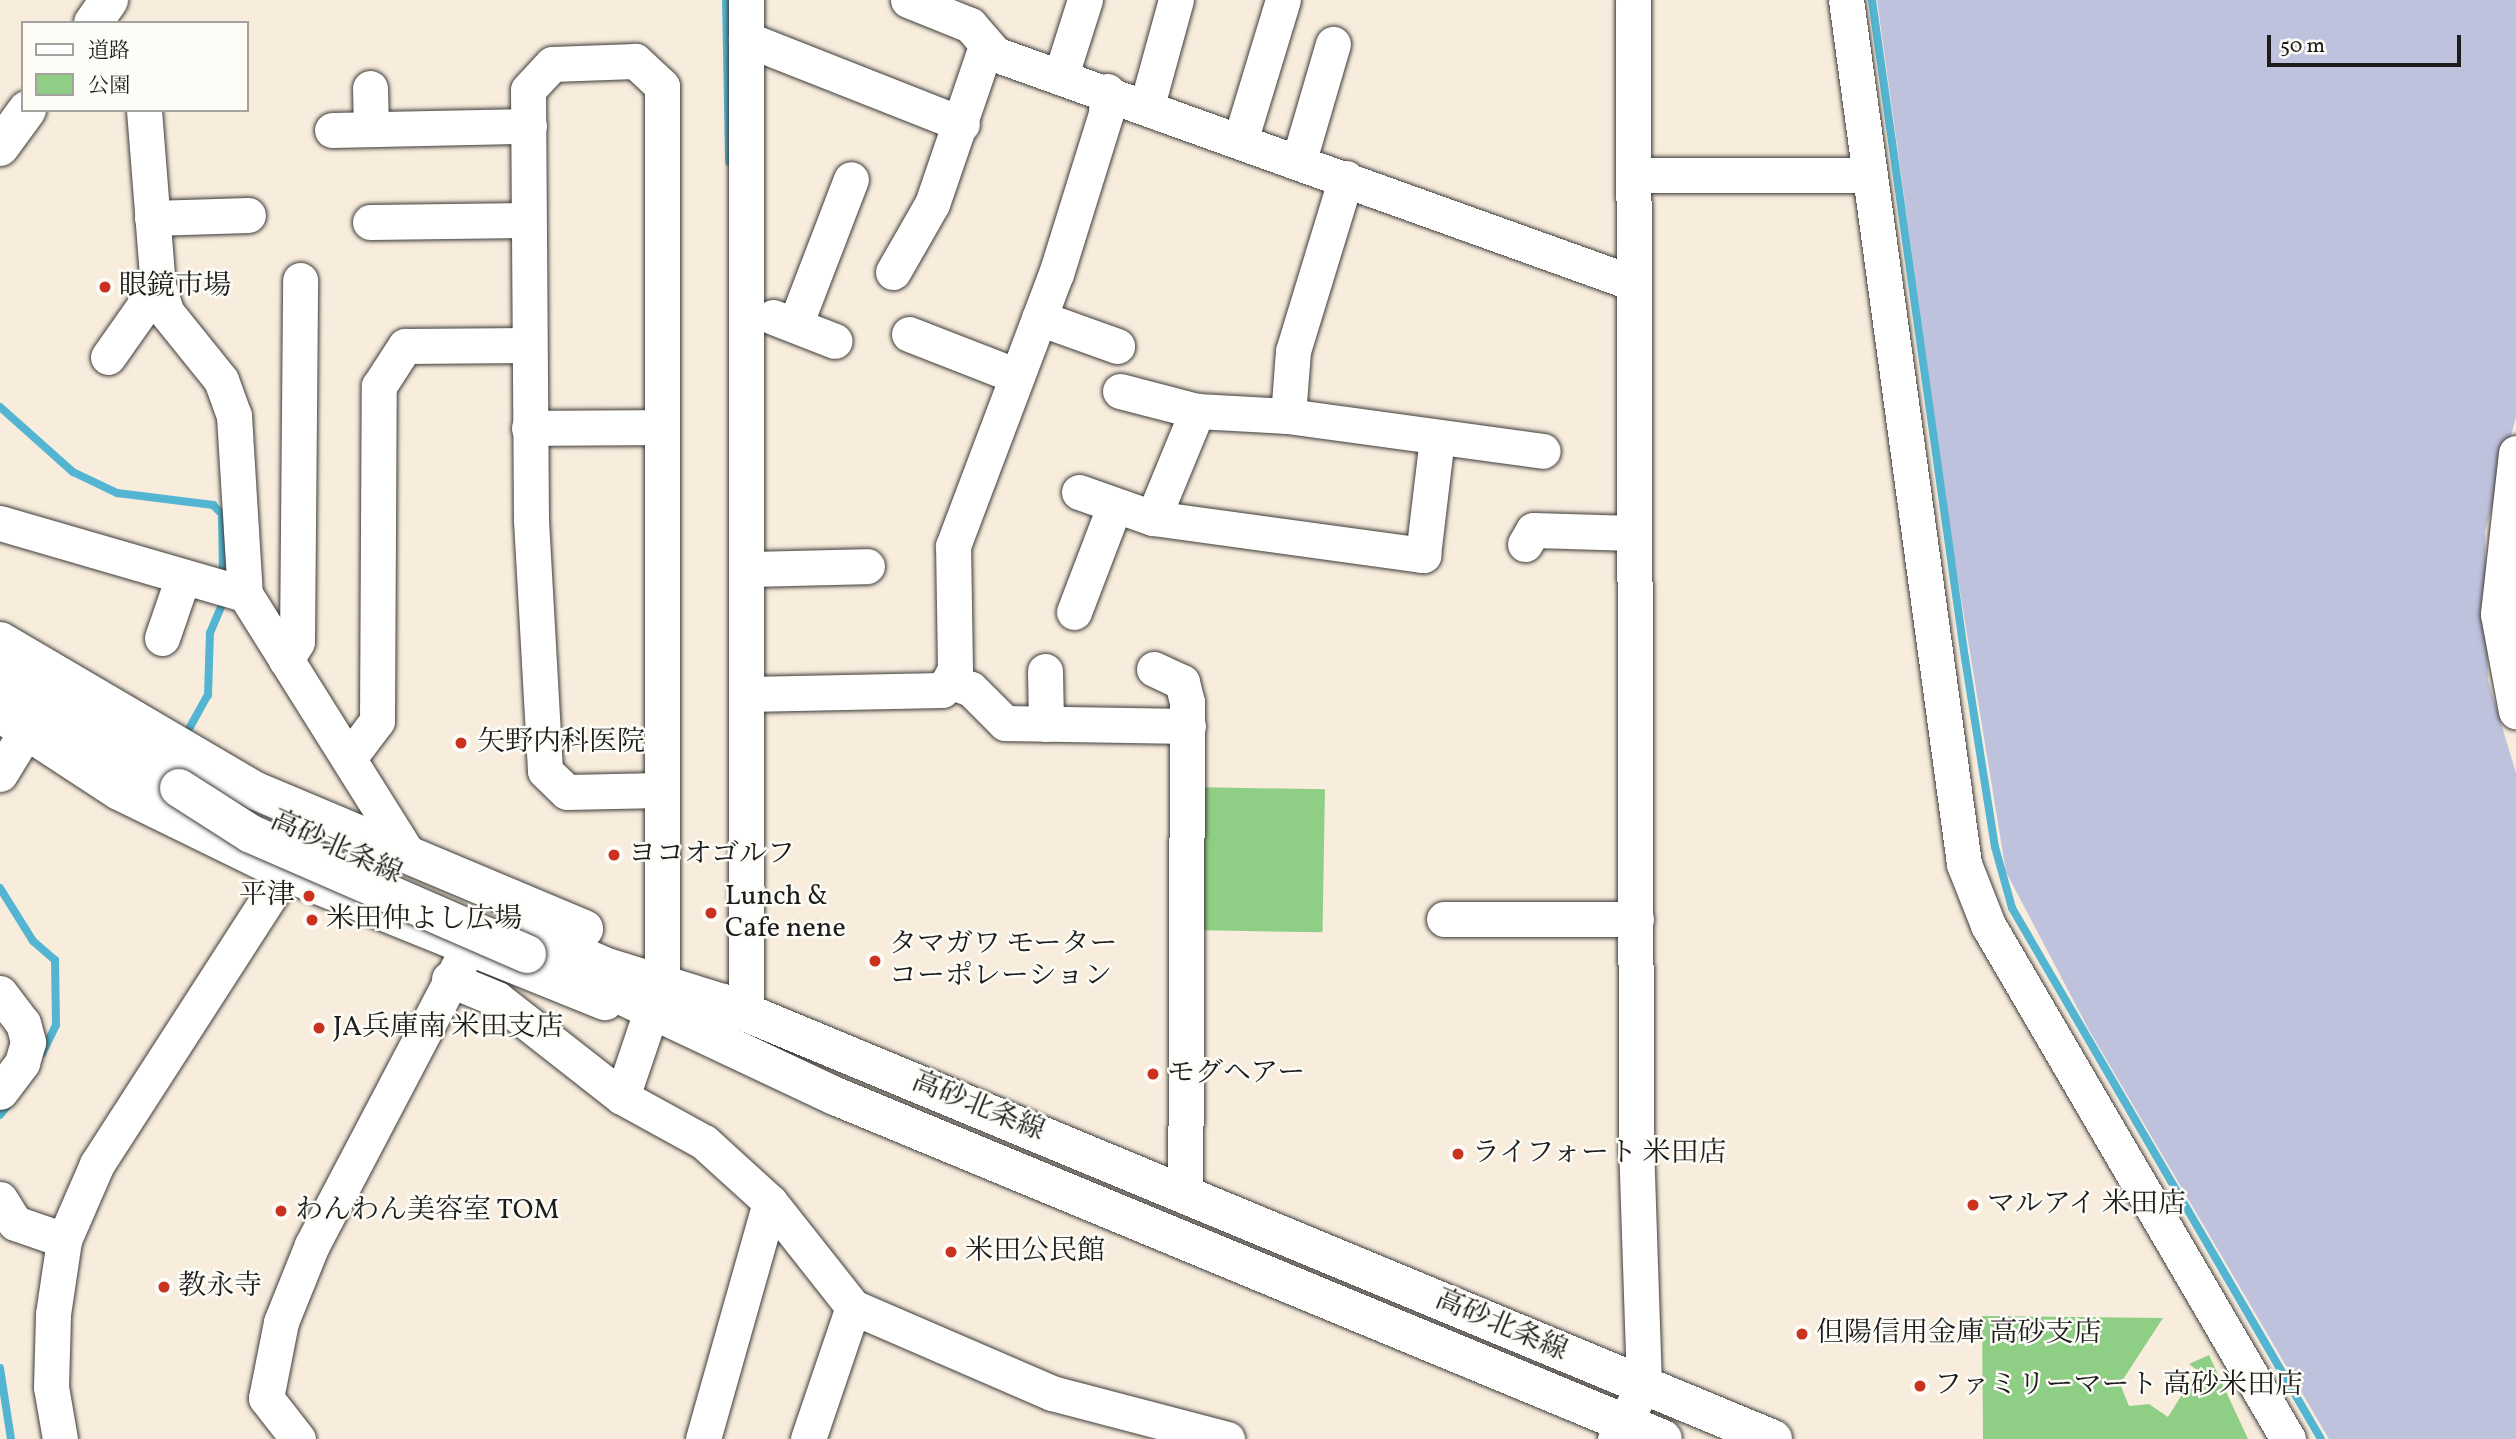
<!DOCTYPE html>
<html>
<head>
<meta charset="utf-8">
<style>
  body { margin:0 }
  #map { position:relative; width:2516px; height:1439px; overflow:hidden; background:#f8eddd; font-family:Vollkorn,"Noto Serif JP",serif }
  div>[style] { position:absolute }
  .industrial>* { inset:0; background:#bfc2dd }
  .green>* { inset:0; background:#8fcf85; transform-origin:0 0 }
  .stream>* { height:8px; margin:-4px; padding:0 4px; transform-origin:4px; border-radius:4px; background:#53b5d2 }
  .roads { filter:drop-shadow(0 0 2px #3d3b39) drop-shadow(0 0 2px #3d3b39) }
  .minor>* { height:35px; margin:-17.5px; padding:0 17.5px; transform-origin:17.5px; border-radius:17.5px; background:#fff }
  .major>* { height:38px; margin:-19px; padding:0 19px; transform-origin:19px; border-radius:19px; background:#fff }
  .highway>* { height:38px; margin:-19px; padding:0 19px; transform-origin:19px; border-radius:19px; background:#fff }
  .bridges { filter:drop-shadow(0 0 2px #3d3b39) drop-shadow(0 0 2px #3d3b39) }
  .major-bridge>* { height:38px; margin:-19px; padding:0 19px; transform-origin:19px; border-radius:19px; background:#fff }
  .dots>* { width:19px; height:19px; translate:-50% -50%; box-sizing:border-box; border:4px solid #fdfcf7; border-radius:50% }
  span { translate:-50% -50%; white-space:nowrap; text-align:center; line-height:1.15; -webkit-text-stroke:5px #fdfcf7; paint-order:stroke }
  .poi-label { font-size:28px; color:#1c1c1c }
  .left { translate:0 -50%; text-align:left }
  .right { translate:-100% -50%; text-align:right }
  .street-label { font-size:28px; color:#1c1c1c }
  .legend { position:absolute; left:21px; top:21px; width:228px; height:91px; box-sizing:border-box; background:#fdfcf7; border:2px solid #a3a29f; margin:0; padding:9px 12px; list-style:none; font-size:21px; color:#1c1c1c }
  .legend li { display:flex; align-items:center; gap:14px; height:35px }
  .legend b { width:35px; border:2px solid #a3a29f }
  .scale { position:absolute; left:2267px; top:35px; width:194px; height:32px; box-sizing:border-box; border:4px solid #1c1c1c; border-top:0; padding-left:9px; font-size:21px; line-height:24px; white-space:nowrap; color:#1c1c1c; -webkit-text-stroke:5px #fdfcf7; paint-order:stroke }
</style>
</head>
<body>
<div id="map">
  <div class="industrial">
    <div style="clip-path:polygon(1877px 0,2516px 0,2516px 417px,2485px 532px,2488px 680px,2516px 773px,2516px 1439px,2329px 1439px,2089px 1030px,2006px 872px,1952px 543px)"></div>
  </div>
  <div class="green">
    <div style="left:1192px;top:787px;width:133px;height:143px;rotate:1deg"></div>
    <div style="clip-path:polygon(1982px 1316px,2163px 1318px,2120px 1384px,2129px 1406px,2149px 1404px,2168px 1417px,2197px 1370px,2189px 1364px,2209px 1355px,2248px 1439px,1983px 1439px)"></div>
  </div>
  <div class="stream">
    <div style="left:726px;top:0;width:162px;rotate:88.9deg"></div>
    <div style="left:1872px;top:0;width:665px;rotate:81.96deg"></div>
    <div style="left:1965px;top:658px;width:191px;rotate:81deg"></div>
    <div style="left:1995px;top:847px;width:63px;rotate:74.4deg"></div>
    <div style="left:2012px;top:908px;width:614px;rotate:59.8deg"></div>
    <div style="left:0;top:407px;width:98px;rotate:41.7deg"></div>
    <div style="left:73px;top:472px;width:49px;rotate:25.5deg"></div>
    <div style="left:117px;top:493px;width:97px;rotate:7.1deg"></div>
    <div style="left:213px;top:505px;width:13px;rotate:45deg"></div>
    <div style="left:222px;top:514px;width:65px;rotate:89.1deg"></div>
    <div style="left:190px;top:727px;width:37px;rotate:-61deg"></div>
    <div style="left:208px;top:695px;width:62px;rotate:-88.2deg"></div>
    <div style="left:210px;top:633px;width:30px;rotate:-67deg"></div>
    <div style="left:0;top:888px;width:62px;rotate:58.1deg"></div>
    <div style="left:33px;top:941px;width:29px;rotate:41deg"></div>
    <div style="left:55px;top:960px;width:65px;rotate:89.1deg"></div>
    <div style="left:56px;top:1025px;width:32px;rotate:116deg"></div>
    <div style="left:0;top:1115px;width:16px;rotate:-52deg"></div>
    <div style="left:0;top:1368px;width:72px;rotate:81.2deg"></div>
  </div>
  <div class="roads">
    <div class="minor">
      <div style="left:908px;top:0;width:67px;rotate:22deg"></div>
      <div style="left:970px;top:25px;width:38px;rotate:49deg"></div>
      <div style="left:995px;top:54px;width:678px;rotate:19.74deg"></div>
      <div style="left:1846px;top:0;width:872px;rotate:82.22deg"></div>
      <div style="left:1964px;top:864px;width:66px;rotate:68.5deg"></div>
      <div style="left:1988px;top:925px;width:595px;rotate:59.73deg"></div>
      <div style="left:746px;top:39px;width:232px;rotate:21.5deg"></div>
      <div style="left:1061px;top:75px;width:79px;rotate:-72.3deg"></div>
      <div style="left:370px;top:88px;width:41px;rotate:88.6deg"></div>
      <div style="left:1147px;top:105px;width:109px;rotate:-74.6deg"></div>
      <div style="left:144px;top:110px;width:177px;rotate:85.5deg"></div>
      <div style="left:158px;top:286px;width:28px;rotate:72deg"></div>
      <div style="left:167px;top:313px;width:86px;rotate:51.1deg"></div>
      <div style="left:221px;top:380px;width:38px;rotate:70deg"></div>
      <div style="left:234px;top:416px;width:178px;rotate:86.5deg"></div>
      <div style="left:245px;top:594px;width:303px;rotate:57.9deg"></div>
      <div style="left:332px;top:130px;width:197px;rotate:-1.2deg"></div>
      <div style="left:1241px;top:138px;width:144px;rotate:-73.1deg"></div>
      <div style="left:1299px;top:160px;width:121px;rotate:-73.7deg"></div>
      <div style="left:1635px;top:175px;width:234px"></div>
      <div style="left:152px;top:218px;width:96px;rotate:-1.8deg"></div>
      <div style="left:370px;top:222px;width:158px;rotate:-0.7deg"></div>
      <div style="left:893px;top:272px;width:78px;rotate:-60.2deg"></div>
      <div style="left:932px;top:204px;width:167px;rotate:-71.1deg"></div>
      <div style="left:773px;top:317px;width:66px;rotate:21.2deg"></div>
      <div style="left:1039px;top:318px;width:83px;rotate:19.7deg"></div>
      <div style="left:795px;top:325px;width:156px;rotate:-69deg"></div>
      <div style="left:909px;top:334px;width:116px;rotate:21.3deg"></div>
      <div style="left:108px;top:357px;width:87px;rotate:-54.8deg"></div>
      <div style="left:1120px;top:391px;width:80px;rotate:14.6deg"></div>
      <div style="left:1197px;top:411px;width:91px;rotate:3.1deg"></div>
      <div style="left:1288px;top:416px;width:257px;rotate:7.8deg"></div>
      <div style="left:1288px;top:416px;width:65px;rotate:-85.6deg"></div>
      <div style="left:1293px;top:351px;width:181px;rotate:-73deg"></div>
      <div style="left:529px;top:428px;width:130px;rotate:-0.4deg"></div>
      <div style="left:2516px;top:453px;width:162px;rotate:96.4deg"></div>
      <div style="left:2498px;top:614px;width:99px;rotate:79.5deg"></div>
      <div style="left:1079px;top:492px;width:78px;rotate:19.4deg"></div>
      <div style="left:1153px;top:518px;width:273px;rotate:7.8deg"></div>
      <div style="left:1423px;top:555px;width:118px;rotate:-83.2deg"></div>
      <div style="left:1153px;top:518px;width:116px;rotate:-67.6deg"></div>
      <div style="left:0;top:523px;width:255px;rotate:16.2deg"></div>
      <div style="left:1525px;top:544px;width:16px;rotate:-60deg"></div>
      <div style="left:1533px;top:530px;width:101px;rotate:1.7deg"></div>
      <div style="left:747px;top:569px;width:120px;rotate:-1.4deg"></div>
      <div style="left:1074px;top:612px;width:112px;rotate:-69.1deg"></div>
      <div style="left:162px;top:638px;width:65px;rotate:-71deg"></div>
      <div style="left:286px;top:660px;width:21px;rotate:-59deg"></div>
      <div style="left:297px;top:642px;width:362px;rotate:-89.5deg"></div>
      <div style="left:1154px;top:669px;width:31px;rotate:25deg"></div>
      <div style="left:1182px;top:682px;width:21px;rotate:76deg"></div>
      <div style="left:1187px;top:702px;width:492px;rotate:90.2deg"></div>
      <div style="left:1045px;top:671px;width:53px;rotate:88.9deg"></div>
      <div style="left:949px;top:681px;width:23px;rotate:20deg"></div>
      <div style="left:971px;top:689px;width:48px;rotate:45deg"></div>
      <div style="left:1005px;top:723px;width:183px;rotate:0.9deg"></div>
      <div style="left:747px;top:694px;width:195px;rotate:-1.2deg"></div>
      <div style="left:942px;top:690px;width:11px;rotate:-52deg"></div>
      <div style="left:949px;top:681px;width:13px;rotate:-63deg"></div>
      <div style="left:955px;top:669px;width:123px;rotate:-90.9deg"></div>
      <div style="left:953px;top:546px;width:291px;rotate:-69.3deg"></div>
      <div style="left:1056px;top:274px;width:169px;rotate:-72.7deg"></div>
      <div style="left:1106px;top:113px;width:22px;rotate:-87deg"></div>
      <div style="left:349px;top:758px;width:46px;rotate:-52.9deg"></div>
      <div style="left:377px;top:721px;width:335px;rotate:-89.7deg"></div>
      <div style="left:379px;top:386px;width:48px;rotate:-57deg"></div>
      <div style="left:405px;top:346px;width:123px;rotate:-0.5deg"></div>
      <div style="left:0;top:774px;width:52px;rotate:-58.5deg"></div>
      <div style="left:1444px;top:919px;width:192px"></div>
      <div style="left:449px;top:979px;width:52px;rotate:22.6deg"></div>
      <div style="left:497px;top:999px;width:159px;rotate:38.1deg"></div>
      <div style="left:622px;top:1097px;width:94px;rotate:28.8deg"></div>
      <div style="left:704px;top:1142px;width:89px;rotate:42.3deg"></div>
      <div style="left:770px;top:1202px;width:134px;rotate:51.7deg"></div>
      <div style="left:853px;top:1307px;width:217px;rotate:23.4deg"></div>
      <div style="left:1052px;top:1393px;width:181px;rotate:14.7deg"></div>
      <div style="left:0;top:993px;width:38px;rotate:53deg"></div>
      <div style="left:23px;top:1023px;width:20px;rotate:75deg"></div>
      <div style="left:28px;top:1042px;width:22px;rotate:106deg"></div>
      <div style="left:22px;top:1063px;width:36px;rotate:127deg"></div>
      <div style="left:746px;top:1012px;width:1012px;rotate:-90deg"></div>
      <div style="left:622px;top:1097px;width:125px;rotate:-71.3deg"></div>
      <div style="left:662px;top:979px;width:893px;rotate:-90deg"></div>
      <div style="left:662px;top:86px;width:37px;rotate:-137deg"></div>
      <div style="left:635px;top:61px;width:83px;rotate:177.9deg"></div>
      <div style="left:552px;top:64px;width:35px;rotate:133deg"></div>
      <div style="left:528px;top:90px;width:430px;rotate:89.6deg"></div>
      <div style="left:531px;top:520px;width:251px;rotate:86.8deg"></div>
      <div style="left:545px;top:771px;width:30px;rotate:44deg"></div>
      <div style="left:567px;top:792px;width:94px;rotate:-1.2deg"></div>
      <div style="left:0;top:1199px;width:28px;rotate:58deg"></div>
      <div style="left:15px;top:1223px;width:52px;rotate:19.1deg"></div>
      <div style="left:60px;top:1439px;width:53px;rotate:-99.8deg"></div>
      <div style="left:51px;top:1387px;width:73px;rotate:-88.4deg"></div>
      <div style="left:53px;top:1314px;width:75px;rotate:-81.5deg"></div>
      <div style="left:64px;top:1240px;width:83px;rotate:-66.5deg"></div>
      <div style="left:97px;top:1164px;width:347px;rotate:-57.2deg"></div>
      <div style="left:285px;top:872px;width:64px;rotate:-65.9deg"></div>
      <div style="left:298px;top:1439px;width:52px;rotate:-128deg"></div>
      <div style="left:266px;top:1398px;width:77px;rotate:-78.8deg"></div>
      <div style="left:281px;top:1322px;width:83px;rotate:-68.1deg"></div>
      <div style="left:312px;top:1245px;width:321px;rotate:-62.3deg"></div>
      <div style="left:703px;top:1439px;width:246px;rotate:-74.2deg"></div>
      <div style="left:808px;top:1439px;width:139px;rotate:-71.2deg"></div>
      <div style="left:1615px;top:1439px;width:61px;rotate:-61.8deg"></div>
      <div style="left:1644px;top:1385px;width:235px;rotate:-91.9deg"></div>
      <div style="left:1636px;top:1150px;width:1150px;rotate:-90.15deg"></div>
    </div>
    <div class="major">
      <div style="left:0;top:641px;width:297px;rotate:30.4deg"></div>
      <div style="left:256px;top:791px;width:356px;rotate:22.8deg"></div>
      <div style="left:0;top:676px;width:211px;rotate:32deg"></div>
      <div style="left:0;top:713px;width:142px;rotate:33.2deg"></div>
      <div style="left:119px;top:791px;width:185px;rotate:26deg"></div>
      <div style="left:285px;top:872px;width:345px;rotate:22deg"></div>
      <div style="left:536px;top:935px;width:75px;rotate:24.5deg"></div>
      <div style="left:604px;top:966px;width:125px;rotate:17.3deg"></div>
      <div style="left:723px;top:1003px;width:1137px;rotate:22.55deg"></div>
      <div style="left:584px;top:978px;width:277px;rotate:25.2deg"></div>
      <div style="left:835px;top:1096px;width:896px;rotate:22.5deg"></div>
    </div>
    <div class="highway">
      <div style="left:93px;top:23px;width:28px;rotate:-55deg"></div>
      <div style="left:0;top:147px;width:46px;rotate:-53.9deg"></div>
    </div>
  </div>
  <div class="bridges">
    <div class="major-bridge">
      <div style="left:179px;top:788px;width:85px;rotate:32.6deg"></div>
      <div style="left:251px;top:834px;width:301px;rotate:23.5deg"></div>
    </div>
  </div>
  <div class="dots">
    <div style="left:105px;top:287px;background:#c8321e"></div>
    <div style="left:461px;top:743px;background:#c8321e"></div>
    <div style="left:614px;top:855px;background:#c8321e"></div>
    <div style="left:309px;top:896px;background:#c8321e"></div>
    <div style="left:711px;top:913px;background:#c8321e"></div>
    <div style="left:312px;top:920px;background:#c8321e"></div>
    <div style="left:875px;top:961px;background:#c8321e"></div>
    <div style="left:319px;top:1028px;background:#c8321e"></div>
    <div style="left:1153px;top:1074px;background:#c8321e"></div>
    <div style="left:1458px;top:1154px;background:#c8321e"></div>
    <div style="left:1973px;top:1205px;background:#c8321e"></div>
    <div style="left:281px;top:1211px;background:#c8321e"></div>
    <div style="left:951px;top:1252px;background:#c8321e"></div>
    <div style="left:164px;top:1287px;background:#c8321e"></div>
    <div style="left:1802px;top:1334px;background:#c8321e"></div>
    <div style="left:1920px;top:1386px;background:#c8321e"></div>
  </div>
  <div class="poi-label">
    <span class="left" style="left:119px;top:287px">眼鏡市場</span>
    <span class="left" style="left:477px;top:743px">矢野内科医院</span>
    <span class="left" style="left:628px;top:855px">ヨコオゴルフ</span>
    <span class="right" style="left:295px;top:896px">平津</span>
    <span class="left" style="left:725px;top:913px">Lunch &amp;<br>Cafe nene</span>
    <span class="left" style="left:326px;top:920px">米田仲よし広場</span>
    <span class="left" style="left:889px;top:961px">タマガワ モーター<br>コーポレーション</span>
    <span class="left" style="left:333px;top:1028px">JA兵庫南 米田支店</span>
    <span class="left" style="left:1167px;top:1074px">モグヘアー</span>
    <span class="left" style="left:1472px;top:1154px">ライフォート 米田店</span>
    <span class="left" style="left:1987px;top:1205px">マルアイ 米田店</span>
    <span class="left" style="left:295px;top:1211px">わんわん美容室 TOM</span>
    <span class="left" style="left:965px;top:1252px">米田公民館</span>
    <span class="left" style="left:178px;top:1287px">教永寺</span>
    <span class="left" style="left:1816px;top:1334px">但陽信用金庫 高砂支店</span>
    <span class="left" style="left:1934px;top:1386px">ファミリーマート 高砂米田店</span>
  </div>
  <div class="street-label">
    <span style="left:336px;top:848px;rotate:24deg">高砂北条線</span>
    <span style="left:978px;top:1107px;rotate:22deg">高砂北条線</span>
    <span style="left:1501px;top:1326px;rotate:23deg">高砂北条線</span>
  </div>
  <ul class="legend">
  <li><b style="height:9px;background:#fff"></b>道路</li>
  <li><b style="height:19px;background:#8fcf85"></b>公園</li>
  </ul>
  <div class="scale">50 m</div>
</div>
</body>
</html>
